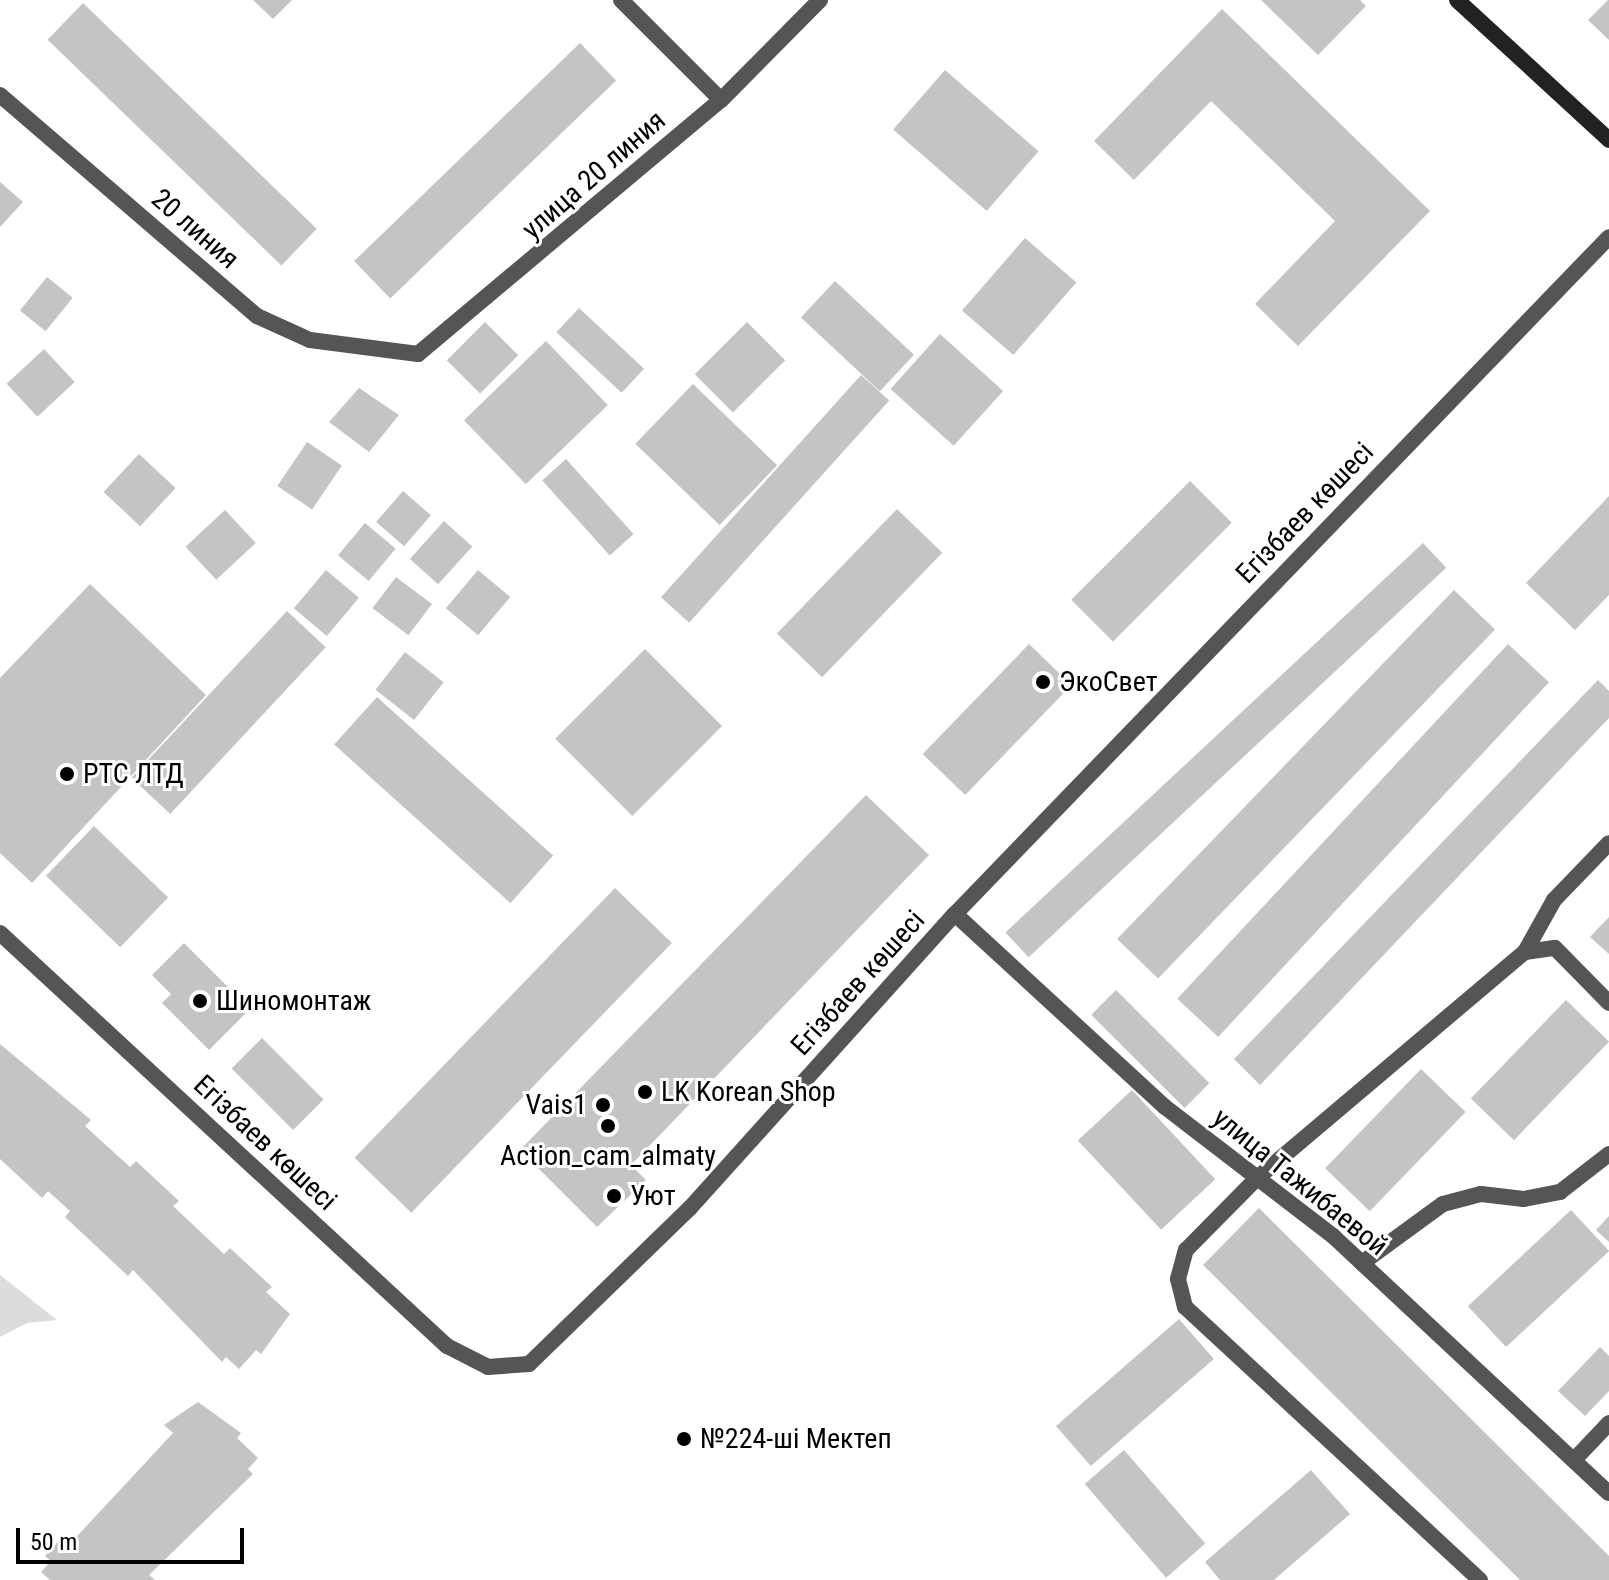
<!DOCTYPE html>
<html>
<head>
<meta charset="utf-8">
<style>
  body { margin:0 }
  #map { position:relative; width:1609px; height:1580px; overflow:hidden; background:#fff; font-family:"Roboto Condensed",sans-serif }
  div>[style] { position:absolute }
  .green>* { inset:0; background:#dcdcdc }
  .building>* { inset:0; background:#c4c4c4; transform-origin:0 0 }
  .minor>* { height:16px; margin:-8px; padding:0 8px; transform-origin:8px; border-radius:8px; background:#555 }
  .secondary>* { height:16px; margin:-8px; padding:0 8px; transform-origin:8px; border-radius:8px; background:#222 }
  .dots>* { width:22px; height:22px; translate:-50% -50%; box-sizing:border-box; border:4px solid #fff; border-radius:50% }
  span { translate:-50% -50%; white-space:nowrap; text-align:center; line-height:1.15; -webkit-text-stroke:6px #fff; paint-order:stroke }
  .street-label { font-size:28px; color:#000 }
  .poi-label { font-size:28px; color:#000 }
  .left { translate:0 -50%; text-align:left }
  .right { translate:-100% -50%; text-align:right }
  .scale { position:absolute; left:16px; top:1528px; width:228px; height:36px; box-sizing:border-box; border:4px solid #000; border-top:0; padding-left:10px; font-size:24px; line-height:28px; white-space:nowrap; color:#000; -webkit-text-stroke:6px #fff; paint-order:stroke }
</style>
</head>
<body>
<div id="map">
  <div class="green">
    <div style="clip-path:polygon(0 1275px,57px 1320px,27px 1323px,0 1337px)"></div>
  </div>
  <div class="building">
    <div style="clip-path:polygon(253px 0,292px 0,273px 19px)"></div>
    <div style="clip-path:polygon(1261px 0,1360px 0,1366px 6px,1318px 55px)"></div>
    <div style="clip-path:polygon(1608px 0,1609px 0,1609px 40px,1588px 20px)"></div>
    <div style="left:83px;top:3px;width:325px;height:51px;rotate:44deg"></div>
    <div style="clip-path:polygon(1222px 9px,1430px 211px,1298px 346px,1255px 304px,1335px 221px,1211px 101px,1134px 180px,1094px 141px)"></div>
    <div style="left:580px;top:43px;width:52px;height:314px;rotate:46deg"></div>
    <div style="left:945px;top:70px;width:124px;height:79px;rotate:41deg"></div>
    <div style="clip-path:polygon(0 182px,23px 202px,0 227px)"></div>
    <div style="left:1025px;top:238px;width:68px;height:96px;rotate:41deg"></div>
    <div style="left:47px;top:277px;width:33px;height:43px;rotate:39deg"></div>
    <div style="left:835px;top:281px;width:108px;height:50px;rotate:43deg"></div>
    <div style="left:579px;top:308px;width:89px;height:33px;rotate:43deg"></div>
    <div style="left:485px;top:322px;width:47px;height:54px;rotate:45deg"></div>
    <div style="left:747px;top:322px;width:54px;height:74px;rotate:45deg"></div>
    <div style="left:940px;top:334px;width:85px;height:74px;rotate:42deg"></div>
    <div style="left:546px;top:341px;width:89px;height:114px;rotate:46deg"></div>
    <div style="left:44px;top:349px;width:45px;height:51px;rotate:47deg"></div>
    <div style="left:861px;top:375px;width:38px;height:299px;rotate:42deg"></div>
    <div style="left:693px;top:384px;width:117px;height:83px;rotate:44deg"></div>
    <div style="clip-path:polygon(359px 388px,399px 415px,369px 452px,329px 422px)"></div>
    <div style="left:307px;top:442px;width:42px;height:53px;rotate:34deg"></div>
    <div style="left:139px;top:454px;width:50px;height:52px;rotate:43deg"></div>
    <div style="left:566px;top:459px;width:101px;height:32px;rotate:48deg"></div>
    <div style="left:1190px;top:481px;width:59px;height:168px;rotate:45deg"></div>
    <div style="left:403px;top:491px;width:37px;height:41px;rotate:41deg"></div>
    <div style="clip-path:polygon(1609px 496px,1609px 595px,1575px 630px,1526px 583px)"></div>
    <div style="left:897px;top:509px;width:63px;height:173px;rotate:44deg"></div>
    <div style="left:225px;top:510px;width:45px;height:54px;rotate:47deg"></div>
    <div style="left:444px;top:521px;width:38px;height:51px;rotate:42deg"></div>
    <div style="left:365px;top:523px;width:40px;height:42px;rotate:40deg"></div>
    <div style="left:1423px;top:543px;width:34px;height:571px;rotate:47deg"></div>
    <div style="left:326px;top:570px;width:43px;height:50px;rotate:40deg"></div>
    <div style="left:478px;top:570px;width:42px;height:50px;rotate:40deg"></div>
    <div style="left:396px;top:577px;width:45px;height:39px;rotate:37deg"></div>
    <div style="clip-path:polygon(90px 584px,206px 695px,32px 883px,0 853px,0 678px)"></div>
    <div style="left:1454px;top:590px;width:57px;height:485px;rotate:44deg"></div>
    <div style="left:287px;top:611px;width:53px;height:228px;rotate:43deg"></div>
    <div style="left:1029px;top:644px;width:59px;height:153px;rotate:44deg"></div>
    <div style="left:1508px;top:644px;width:56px;height:485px;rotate:43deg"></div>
    <div style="left:645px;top:649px;width:109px;height:127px;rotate:45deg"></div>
    <div style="left:405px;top:652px;width:49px;height:48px;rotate:38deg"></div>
    <div style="clip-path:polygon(1598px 680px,1609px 691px,1609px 718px,1260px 1085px,1234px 1059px)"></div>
    <div style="left:377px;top:697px;width:237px;height:64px;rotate:42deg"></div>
    <div style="clip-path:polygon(866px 795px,929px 855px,631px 1165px,646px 1180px,597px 1227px,520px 1150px)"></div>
    <div style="left:94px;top:826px;width:103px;height:69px;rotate:44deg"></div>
    <div style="left:615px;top:888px;width:79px;height:375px;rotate:44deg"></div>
    <div style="clip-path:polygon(1609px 917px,1609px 954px,1590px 937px)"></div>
    <div style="clip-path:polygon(184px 943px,250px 1009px,209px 1050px,162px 1003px,171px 994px,152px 975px)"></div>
    <div style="left:1116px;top:990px;width:132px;height:35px;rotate:45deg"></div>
    <div style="left:1566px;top:1000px;width:60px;height:137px;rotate:44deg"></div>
    <div style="left:262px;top:1038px;width:87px;height:43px;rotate:45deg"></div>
    <div style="clip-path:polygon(0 1044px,91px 1120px,85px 1126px,130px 1167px,136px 1161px,179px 1201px,173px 1206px,224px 1254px,230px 1248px,272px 1287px,266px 1292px,290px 1314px,261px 1354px,256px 1350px,239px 1369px,226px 1357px,222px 1362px,133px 1270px,128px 1276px,65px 1217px,70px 1211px,48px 1191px,42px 1198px,0 1159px)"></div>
    <div style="left:1421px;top:1069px;width:62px;height:138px;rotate:44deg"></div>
    <div style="left:1132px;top:1090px;width:122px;height:74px;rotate:47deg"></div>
    <div style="clip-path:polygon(1259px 1208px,1609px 1556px,1609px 1580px,1520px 1580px,1203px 1265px)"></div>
    <div style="left:1571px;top:1210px;width:56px;height:141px;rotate:47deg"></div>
    <div style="clip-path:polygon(1609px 1216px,1609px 1242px,1596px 1230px)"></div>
    <div style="left:1179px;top:1319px;width:53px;height:163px;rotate:49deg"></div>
    <div style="clip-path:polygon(1600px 1347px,1609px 1356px,1609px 1391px,1585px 1416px,1558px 1391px)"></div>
    <div style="clip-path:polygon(198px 1402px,241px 1433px,237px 1438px,258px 1458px,248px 1469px,253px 1474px,149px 1575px,155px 1580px,50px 1580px,41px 1572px,51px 1561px,45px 1556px,60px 1540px,67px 1547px,173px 1433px,164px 1425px)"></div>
    <div style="left:1124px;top:1450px;width:124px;height:52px;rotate:49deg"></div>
    <div style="clip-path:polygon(1311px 1470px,1350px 1514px,1274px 1580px,1220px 1580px,1205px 1562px)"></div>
  </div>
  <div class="minor">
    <div style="left:621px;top:0;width:141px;rotate:45deg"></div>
    <div style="left:0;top:95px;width:339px;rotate:40.7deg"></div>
    <div style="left:257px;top:316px;width:58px;rotate:24.4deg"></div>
    <div style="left:310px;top:340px;width:109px;rotate:7.4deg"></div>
    <div style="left:418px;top:354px;width:395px;rotate:-40deg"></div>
    <div style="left:721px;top:100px;width:141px;rotate:-45.3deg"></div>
    <div style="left:955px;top:914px;width:285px;rotate:42.6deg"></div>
    <div style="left:1165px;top:1107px;width:212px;rotate:37.5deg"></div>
    <div style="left:1333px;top:1236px;width:377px;rotate:43deg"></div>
    <div style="left:0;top:933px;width:609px;rotate:42.74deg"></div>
    <div style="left:447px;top:1346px;width:46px;rotate:27.1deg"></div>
    <div style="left:488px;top:1367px;width:41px;rotate:-4.2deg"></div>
    <div style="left:529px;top:1364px;width:224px;rotate:-44.1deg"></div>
    <div style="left:690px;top:1208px;width:396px;rotate:-48deg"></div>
    <div style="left:955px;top:914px;width:941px;rotate:-45.99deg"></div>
    <div style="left:1525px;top:952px;width:60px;rotate:-60.9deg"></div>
    <div style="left:1554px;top:900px;width:79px;rotate:-46deg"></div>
    <div style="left:1362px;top:1263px;width:100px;rotate:-36.1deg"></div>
    <div style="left:1443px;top:1204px;width:39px;rotate:-15deg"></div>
    <div style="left:1481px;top:1194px;width:43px;rotate:6.6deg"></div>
    <div style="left:1524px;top:1199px;width:37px;rotate:-11deg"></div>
    <div style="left:1560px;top:1192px;width:62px;rotate:-37.8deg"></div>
    <div style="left:1574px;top:1460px;width:51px;rotate:-46.6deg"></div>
    <div style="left:1480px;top:1580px;width:402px;rotate:-137.2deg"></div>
    <div style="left:1185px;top:1307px;width:29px;rotate:-104deg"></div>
    <div style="left:1178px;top:1279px;width:30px;rotate:-75deg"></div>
    <div style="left:1186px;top:1250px;width:100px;rotate:-45.4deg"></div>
    <div style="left:1256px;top:1179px;width:352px;rotate:-40.2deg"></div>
    <div style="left:1525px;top:952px;width:30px;rotate:-8deg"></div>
    <div style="left:1555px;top:948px;width:77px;rotate:45.5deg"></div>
  </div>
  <div class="secondary">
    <div style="left:1457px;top:0;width:207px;rotate:42.6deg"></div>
  </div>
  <div class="dots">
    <div style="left:1043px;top:682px;background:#000"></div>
    <div style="left:67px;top:774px;background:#000"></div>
    <div style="left:200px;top:1001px;background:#000"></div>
    <div style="left:645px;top:1092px;background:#000"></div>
    <div style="left:603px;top:1105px;background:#000"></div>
    <div style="left:608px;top:1126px;background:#000"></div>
    <div style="left:614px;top:1196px;background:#000"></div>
    <div style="left:684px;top:1439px;background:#000"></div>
  </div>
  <div class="street-label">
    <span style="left:594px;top:175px;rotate:-41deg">улица 20 линия</span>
    <span style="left:195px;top:229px;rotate:41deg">20 линия</span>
    <span style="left:1305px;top:513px;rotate:-46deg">Егізбаев көшесі</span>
    <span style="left:858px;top:983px;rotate:-48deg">Егізбаев көшесі</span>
    <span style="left:265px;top:1143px;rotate:43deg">Егізбаев көшесі</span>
    <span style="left:1300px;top:1182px;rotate:39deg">улица Тажибаевой</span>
  </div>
  <div class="poi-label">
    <span class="left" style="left:1059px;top:682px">ЭкоСвет</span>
    <span class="left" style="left:83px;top:774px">РТС ЛТД</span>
    <span class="left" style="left:216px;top:1001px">Шиномонтаж</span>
    <span class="left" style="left:661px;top:1092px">LK Korean Shop</span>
    <span class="right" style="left:587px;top:1105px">Vais1</span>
    <span style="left:608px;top:1156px">Action_cam_almaty</span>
    <span class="left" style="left:630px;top:1196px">Уют</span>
    <span class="left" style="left:700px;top:1439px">№224-ші Мектеп</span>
  </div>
  <div class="scale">50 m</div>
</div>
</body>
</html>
